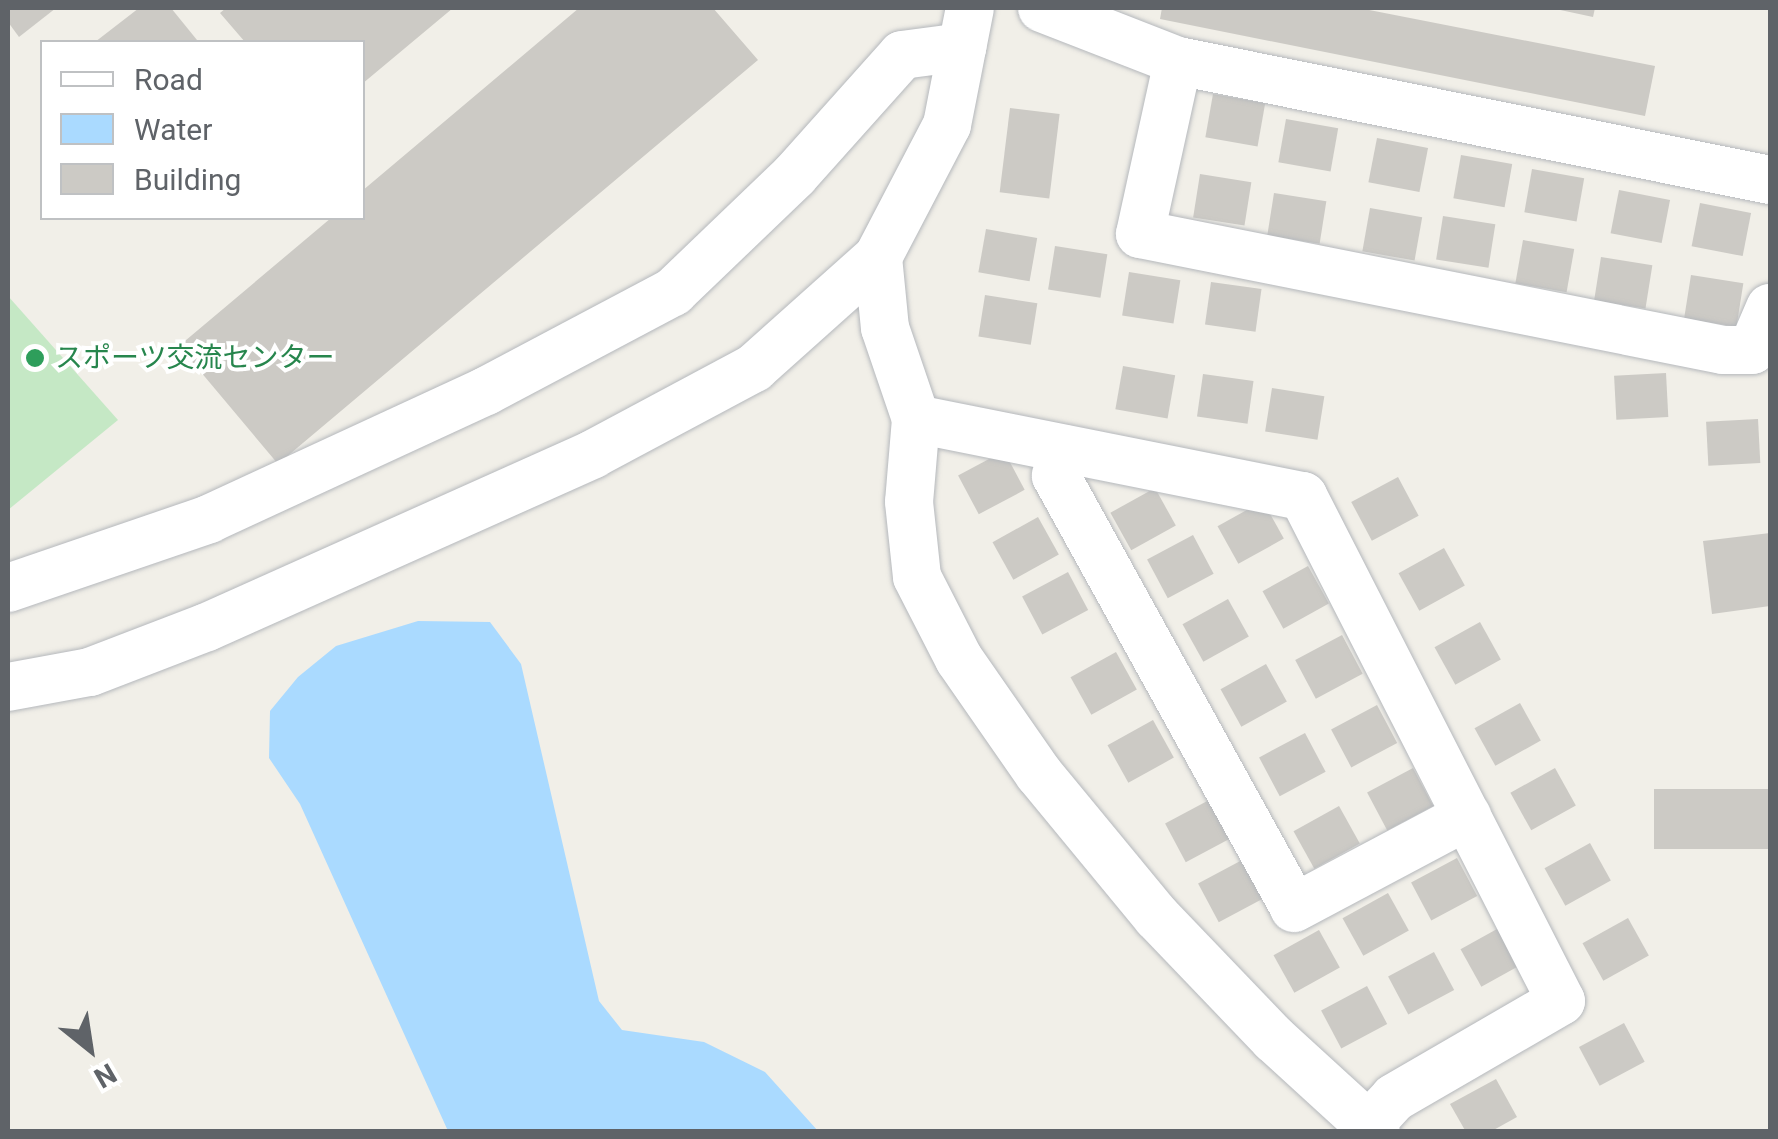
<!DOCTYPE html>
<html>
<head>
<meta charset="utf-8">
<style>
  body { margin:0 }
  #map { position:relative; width:1778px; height:1139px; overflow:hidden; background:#f1efe8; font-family:Roboto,"Noto Sans JP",sans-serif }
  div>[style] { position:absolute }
  .green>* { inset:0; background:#c5e8c5 }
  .water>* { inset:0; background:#aadaff }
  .building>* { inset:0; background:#cccac5; transform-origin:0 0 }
  .roads { filter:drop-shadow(0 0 2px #b5b8bc) drop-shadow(0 0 2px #b5b8bc) }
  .minor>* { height:48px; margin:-24px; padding:0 24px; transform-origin:24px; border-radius:24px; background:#fff }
  .dots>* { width:28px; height:28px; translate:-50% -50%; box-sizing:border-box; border:5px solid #fff; border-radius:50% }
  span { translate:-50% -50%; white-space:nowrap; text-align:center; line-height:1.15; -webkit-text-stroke:8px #fff; paint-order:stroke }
  .leisure-label { font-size:28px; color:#27864d }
  .left { translate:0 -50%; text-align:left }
  .frame { position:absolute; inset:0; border:10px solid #5f6368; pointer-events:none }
  .legend { position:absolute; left:40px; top:40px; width:325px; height:180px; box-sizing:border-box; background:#fff; border:2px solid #bfc1c3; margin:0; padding:12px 18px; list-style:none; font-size:30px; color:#5f6368 }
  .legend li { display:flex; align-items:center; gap:20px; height:50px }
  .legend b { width:50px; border:2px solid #bfc1c3 }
  .north { position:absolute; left:40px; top:999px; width:100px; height:100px; -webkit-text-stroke:8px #fff; paint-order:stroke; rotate:150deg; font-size:28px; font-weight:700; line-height:40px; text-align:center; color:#5f6368 }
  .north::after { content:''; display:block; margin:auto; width:35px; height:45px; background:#5f6368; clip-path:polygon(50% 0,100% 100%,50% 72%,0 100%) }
</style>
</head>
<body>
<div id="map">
  <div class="green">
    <div style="clip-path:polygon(8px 296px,118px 420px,8px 510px)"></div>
  </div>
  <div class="water">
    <div style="clip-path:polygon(418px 621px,490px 622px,521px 664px,599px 1001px,622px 1030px,704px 1042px,765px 1072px,818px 1131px,448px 1131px,300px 804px,269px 758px,270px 711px,298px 677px,336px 646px)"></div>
  </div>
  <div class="building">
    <div style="clip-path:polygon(8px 8px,56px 8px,19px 37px,8px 22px)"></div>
    <div style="clip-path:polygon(139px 8px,171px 8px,197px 40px,95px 42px)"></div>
    <div style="clip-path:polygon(226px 8px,453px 8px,362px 84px,362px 42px,245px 42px,220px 13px)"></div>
    <div style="clip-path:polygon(579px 8px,713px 8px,758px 60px,278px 464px,179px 346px,331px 218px,362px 218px,362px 191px)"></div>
    <div style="clip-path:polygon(1162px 8px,1359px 8px,1655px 66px,1645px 116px,1160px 19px)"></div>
    <div style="clip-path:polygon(1551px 8px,1595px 8px,1593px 17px)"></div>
    <div style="left:1213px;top:94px;width:53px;height:44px;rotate:10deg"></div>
    <div style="left:1010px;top:108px;width:50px;height:85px;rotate:7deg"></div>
    <div style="left:1286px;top:119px;width:53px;height:44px;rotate:10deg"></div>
    <div style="left:1377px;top:138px;width:52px;height:45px;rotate:11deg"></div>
    <div style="left:1461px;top:155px;width:52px;height:44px;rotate:10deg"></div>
    <div style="left:1532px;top:169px;width:53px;height:44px;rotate:10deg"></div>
    <div style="left:1200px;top:174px;width:52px;height:44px;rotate:9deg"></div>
    <div style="left:1619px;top:190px;width:52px;height:44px;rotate:11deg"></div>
    <div style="left:1274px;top:193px;width:53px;height:43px;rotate:9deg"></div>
    <div style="left:1700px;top:203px;width:52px;height:44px;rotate:11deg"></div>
    <div style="left:1370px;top:208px;width:53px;height:44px;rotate:10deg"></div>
    <div style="left:1443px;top:216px;width:53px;height:44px;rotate:9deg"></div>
    <div style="left:986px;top:229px;width:52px;height:44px;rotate:10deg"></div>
    <div style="left:1523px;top:240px;width:52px;height:44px;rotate:10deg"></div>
    <div style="left:1055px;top:246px;width:53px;height:44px;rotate:9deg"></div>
    <div style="left:1601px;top:257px;width:52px;height:44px;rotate:9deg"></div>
    <div style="left:1129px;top:272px;width:52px;height:44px;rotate:9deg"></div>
    <div style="left:1691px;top:275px;width:53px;height:44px;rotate:9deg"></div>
    <div style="left:1211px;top:282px;width:51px;height:43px;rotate:8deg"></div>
    <div style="left:985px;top:295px;width:53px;height:42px;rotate:9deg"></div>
    <div style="left:1123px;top:366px;width:53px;height:44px;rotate:10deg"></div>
    <div style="left:1666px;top:373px;width:44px;height:52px;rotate:87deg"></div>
    <div style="left:1203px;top:374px;width:51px;height:43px;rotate:8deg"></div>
    <div style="left:1272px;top:388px;width:53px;height:44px;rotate:9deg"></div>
    <div style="left:1758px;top:419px;width:44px;height:52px;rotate:87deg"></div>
    <div style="left:1004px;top:451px;width:44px;height:52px;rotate:62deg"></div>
    <div style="left:1398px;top:477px;width:44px;height:53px;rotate:62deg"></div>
    <div style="left:1155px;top:488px;width:43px;height:51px;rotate:61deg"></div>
    <div style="left:1263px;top:501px;width:43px;height:52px;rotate:61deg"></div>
    <div style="left:1038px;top:517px;width:43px;height:52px;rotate:61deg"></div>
    <div style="clip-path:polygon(1770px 533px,1770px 606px,1712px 614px,1703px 541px)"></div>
    <div style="left:1193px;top:535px;width:44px;height:52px;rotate:62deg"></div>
    <div style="left:1444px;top:548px;width:43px;height:52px;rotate:61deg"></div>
    <div style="left:1308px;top:566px;width:43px;height:52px;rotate:61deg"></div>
    <div style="left:1068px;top:572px;width:43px;height:52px;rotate:62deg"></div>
    <div style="left:1228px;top:599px;width:43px;height:52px;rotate:61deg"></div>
    <div style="left:1480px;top:622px;width:43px;height:52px;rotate:61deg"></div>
    <div style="left:1342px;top:635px;width:44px;height:53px;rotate:62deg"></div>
    <div style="left:1116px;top:652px;width:43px;height:52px;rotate:61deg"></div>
    <div style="left:1266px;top:664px;width:43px;height:52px;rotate:61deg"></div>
    <div style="left:1520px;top:703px;width:43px;height:52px;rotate:61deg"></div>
    <div style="left:1377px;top:705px;width:43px;height:52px;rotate:62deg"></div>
    <div style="left:1153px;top:720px;width:43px;height:52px;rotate:61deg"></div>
    <div style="left:1305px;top:733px;width:44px;height:52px;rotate:62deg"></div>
    <div style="left:1413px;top:768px;width:43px;height:52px;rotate:62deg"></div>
    <div style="left:1555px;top:768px;width:43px;height:51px;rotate:61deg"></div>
    <div style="left:1770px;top:789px;width:60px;height:116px;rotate:90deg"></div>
    <div style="left:1211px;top:799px;width:44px;height:52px;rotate:62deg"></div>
    <div style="left:1339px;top:806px;width:43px;height:52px;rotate:61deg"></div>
    <div style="left:1590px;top:843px;width:43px;height:52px;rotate:61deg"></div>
    <div style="left:1457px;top:858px;width:43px;height:52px;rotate:62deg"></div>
    <div style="left:1244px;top:859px;width:44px;height:52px;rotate:62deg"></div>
    <div style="left:1388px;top:893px;width:43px;height:52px;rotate:61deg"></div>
    <div style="left:1628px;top:918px;width:43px;height:52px;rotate:61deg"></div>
    <div style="left:1506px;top:924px;width:43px;height:52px;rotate:61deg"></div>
    <div style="left:1319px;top:930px;width:43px;height:52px;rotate:61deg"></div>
    <div style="left:1434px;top:952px;width:43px;height:52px;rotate:62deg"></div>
    <div style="left:1367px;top:986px;width:43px;height:52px;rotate:62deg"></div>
    <div style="left:1624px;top:1023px;width:44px;height:51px;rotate:62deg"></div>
    <div style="clip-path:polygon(1496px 1079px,1517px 1117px,1490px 1132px,1466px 1132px,1450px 1104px)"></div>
  </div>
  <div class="roads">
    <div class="minor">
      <div style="left:1042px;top:8px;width:146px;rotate:21.3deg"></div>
      <div style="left:1178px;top:61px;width:604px;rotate:11.37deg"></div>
      <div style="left:1178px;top:61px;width:177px;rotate:102.4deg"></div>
      <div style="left:1140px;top:234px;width:594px;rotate:11.25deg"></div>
      <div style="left:1723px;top:350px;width:29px"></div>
      <div style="left:1752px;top:350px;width:46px;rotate:-66.8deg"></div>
      <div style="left:878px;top:257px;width:71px;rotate:84.4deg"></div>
      <div style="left:885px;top:328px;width:96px;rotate:71.2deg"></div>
      <div style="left:916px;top:419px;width:83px;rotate:94.8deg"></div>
      <div style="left:909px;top:502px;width:75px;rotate:83.9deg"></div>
      <div style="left:917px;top:577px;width:92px;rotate:62.9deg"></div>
      <div style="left:959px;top:659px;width:140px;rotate:55.2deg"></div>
      <div style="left:1039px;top:774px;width:185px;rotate:50.5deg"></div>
      <div style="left:1157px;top:917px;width:169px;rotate:46.2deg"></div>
      <div style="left:1274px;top:1039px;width:138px;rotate:42.4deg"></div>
      <div style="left:916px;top:419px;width:395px;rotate:11.3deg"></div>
      <div style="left:1303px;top:496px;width:567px;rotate:62.94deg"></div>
      <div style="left:1561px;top:1001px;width:193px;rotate:149.9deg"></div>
      <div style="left:1394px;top:1098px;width:38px;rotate:133deg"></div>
      <div style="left:1064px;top:449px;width:28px;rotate:107deg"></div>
      <div style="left:1056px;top:476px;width:493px;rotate:61.1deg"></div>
      <div style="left:1294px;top:908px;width:196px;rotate:-28deg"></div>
      <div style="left:8px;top:588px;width:213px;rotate:-18.9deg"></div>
      <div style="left:209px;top:519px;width:305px;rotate:-24.8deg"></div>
      <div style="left:486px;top:391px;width:212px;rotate:-27.9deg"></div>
      <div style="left:673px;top:292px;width:168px;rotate:-43.8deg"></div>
      <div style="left:794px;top:176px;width:162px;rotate:-48.2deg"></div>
      <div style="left:902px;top:55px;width:61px;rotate:-7.6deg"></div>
      <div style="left:8px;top:687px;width:83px;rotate:-10.4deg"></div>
      <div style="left:90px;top:672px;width:125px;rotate:-21deg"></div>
      <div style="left:207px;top:627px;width:423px;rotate:-24.1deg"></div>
      <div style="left:593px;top:454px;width:183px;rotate:-28.1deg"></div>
      <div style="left:754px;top:368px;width:166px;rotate:-41.8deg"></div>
      <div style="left:878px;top:257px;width:149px;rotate:-62.4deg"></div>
      <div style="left:947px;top:125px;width:119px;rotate:-78.9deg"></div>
    </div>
  </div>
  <div class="dots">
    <div style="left:35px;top:358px;background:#2e9e5b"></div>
  </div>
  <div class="leisure-label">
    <span class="left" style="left:55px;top:358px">スポーツ交流センター</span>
  </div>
  <div class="frame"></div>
  <ul class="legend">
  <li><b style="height:12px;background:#fff"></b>Road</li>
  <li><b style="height:28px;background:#aadaff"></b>Water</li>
  <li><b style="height:28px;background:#cccac5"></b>Building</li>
  </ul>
  <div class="north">N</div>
</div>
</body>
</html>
